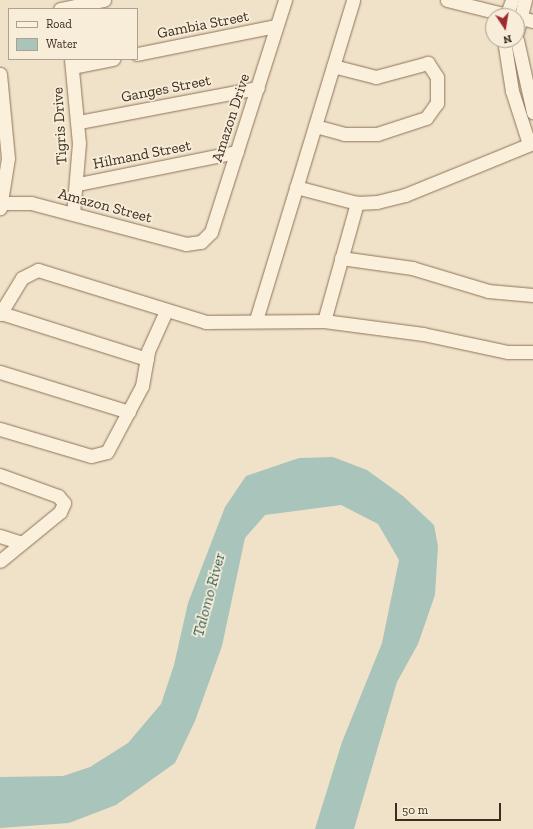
<!DOCTYPE html>
<html>
<head>
<meta charset="utf-8">
<style>
  body { margin:0 }
  #map { position:relative; width:533px; height:829px; overflow:hidden; background:#f0e2c8; font-family:"Zilla Slab",serif }
  div>[style] { position:absolute }
  .water>* { inset:0; background:#a9c4bb }
  .roads { filter:drop-shadow(0 0 1px #8d745c) drop-shadow(0 0 1px #8d745c) }
  .minor>* { height:13px; margin:-6.5px; padding:0 6.5px; transform-origin:6.5px; border-radius:6.5px; background:#faf0dc }
  span { translate:-50% -50%; white-space:nowrap; text-align:center; line-height:1.15; -webkit-text-stroke:3.5px #f7edd8; paint-order:stroke }
  .street-label { font-size:15px; color:#3d2d20 }
  .water-label { font-size:16px; color:#2f5d58; font-style:italic }
  .legend { position:absolute; left:8px; top:8px; width:130px; height:52px; box-sizing:border-box; background:#f7edd8; border:1px solid #ada08e; margin:0; padding:5px 7px; list-style:none; font-size:12px; color:#3d2d20 }
  .legend li { display:flex; align-items:center; gap:8px; height:20px }
  .legend b { width:20px; border:1px solid #ada08e }
  .north { position:absolute; left:485px; top:8px; width:40px; height:40px; box-sizing:border-box; background:#f7edd8; border:1px solid #ada08e; border-radius:50%; rotate:168deg; font-size:11px; font-weight:700; line-height:16px; text-align:center; color:#3d2d20 }
  .north::after { content:''; display:block; margin:auto; width:14px; height:18px; background:#9e2a2f; clip-path:polygon(50% 0,100% 100%,50% 72%,0 100%) }
  .scale { position:absolute; left:395px; top:803px; width:106px; height:18px; box-sizing:border-box; border:2px solid #3d2d20; border-top:0; padding-left:5px; font-size:12px; line-height:14px; white-space:nowrap; color:#3d2d20; -webkit-text-stroke:3px #f7edd8; paint-order:stroke }
</style>
</head>
<body>
<div id="map">
  <div class="water">
    <div style="clip-path:polygon(333px 457px,367px 470px,403px 496px,434px 525px,438px 546px,435px 595px,418px 644px,397px 682px,354px 829px,315px 829px,342px 742px,382px 643px,399px 560px,378px 524px,341px 505px,265px 515px,245px 538px,222px 646px,195px 721px,175px 763px,116px 805px,69px 823px,0 828px,0 777px,63px 776px,90px 767px,128px 743px,161px 704px,174px 665px,188px 603px,225px 507px,246px 476px,299px 458px)"></div>
  </div>
  <div class="roads">
    <div class="minor">
      <div style="left:447px;top:0;width:66px;rotate:14deg"></div>
      <div style="left:60px;top:9px;width:45px;rotate:-11.6deg"></div>
      <div style="left:506px;top:16px;width:17px;rotate:-69deg"></div>
      <div style="left:517px;top:17px;width:16px;rotate:14deg"></div>
      <div style="left:517px;top:32px;width:33px;rotate:-76deg"></div>
      <div style="left:504px;top:40px;width:52px;rotate:81.1deg"></div>
      <div style="left:512px;top:91px;width:56px;rotate:72.2deg"></div>
      <div style="left:517px;top:40px;width:74px;rotate:77.5deg"></div>
      <div style="left:137px;top:54px;width:142px;rotate:-11.4deg"></div>
      <div style="left:71px;top:59px;width:84px;rotate:84.6deg"></div>
      <div style="left:79px;top:143px;width:71px;rotate:94.8deg"></div>
      <div style="left:72px;top:67px;width:42px;rotate:-11deg"></div>
      <div style="left:0;top:74px;width:84px;rotate:84.6deg"></div>
      <div style="left:8px;top:158px;width:51px;rotate:99.1deg"></div>
      <div style="left:79px;top:122px;width:182px;rotate:-10.8deg"></div>
      <div style="left:315px;top:126px;width:30px;rotate:15deg"></div>
      <div style="left:344px;top:134px;width:33px"></div>
      <div style="left:377px;top:134px;width:52px;rotate:-18.1deg"></div>
      <div style="left:426px;top:118px;width:19px;rotate:-54deg"></div>
      <div style="left:437px;top:103px;width:26px;rotate:-90deg"></div>
      <div style="left:437px;top:77px;width:17px;rotate:-123deg"></div>
      <div style="left:428px;top:63px;width:54px;rotate:164.9deg"></div>
      <div style="left:376px;top:77px;width:44px;rotate:-165.7deg"></div>
      <div style="left:78px;top:184px;width:162px;rotate:-11.4deg"></div>
      <div style="left:296px;top:187px;width:63px;rotate:14.7deg"></div>
      <div style="left:357px;top:203px;width:20px;rotate:-3deg"></div>
      <div style="left:377px;top:202px;width:29px;rotate:-14deg"></div>
      <div style="left:405px;top:195px;width:138px;rotate:-22.1deg"></div>
      <div style="left:0;top:203px;width:31px"></div>
      <div style="left:31px;top:203px;width:160px;rotate:14.8deg"></div>
      <div style="left:186px;top:244px;width:15px;rotate:-8deg"></div>
      <div style="left:201px;top:242px;width:14px;rotate:-45deg"></div>
      <div style="left:211px;top:232px;width:244px;rotate:-72.3deg"></div>
      <div style="left:341px;top:258px;width:72px;rotate:8deg"></div>
      <div style="left:412px;top:268px;width:79px;rotate:16.8deg"></div>
      <div style="left:488px;top:291px;width:45px;rotate:5.1deg"></div>
      <div style="left:1px;top:313px;width:153px;rotate:17.5deg"></div>
      <div style="left:0;top:314px;width:42px;rotate:-58.6deg"></div>
      <div style="left:22px;top:278px;width:18px;rotate:-27deg"></div>
      <div style="left:38px;top:270px;width:176px;rotate:17.2deg"></div>
      <div style="left:206px;top:322px;width:118px;rotate:-0.5deg"></div>
      <div style="left:324px;top:321px;width:100px;rotate:7.5deg"></div>
      <div style="left:423px;top:334px;width:87px;rotate:12deg"></div>
      <div style="left:508px;top:352px;width:25px"></div>
      <div style="left:256px;top:320px;width:334px;rotate:-73.1deg"></div>
      <div style="left:324px;top:321px;width:123px;rotate:-74.4deg"></div>
      <div style="left:0;top:372px;width:135px;rotate:17.2deg"></div>
      <div style="left:0;top:429px;width:95px;rotate:16.5deg"></div>
      <div style="left:91px;top:456px;width:16px;rotate:-14deg"></div>
      <div style="left:107px;top:452px;width:75px;rotate:-62.1deg"></div>
      <div style="left:142px;top:386px;width:36px;rotate:-80deg"></div>
      <div style="left:148px;top:351px;width:44px;rotate:-65.8deg"></div>
      <div style="left:0;top:475px;width:62px;rotate:19.9deg"></div>
      <div style="left:58px;top:496px;width:9px;rotate:49deg"></div>
      <div style="left:64px;top:503px;width:10px;rotate:114deg"></div>
      <div style="left:60px;top:512px;width:77px;rotate:140.8deg"></div>
      <div style="left:0;top:536px;width:22px;rotate:18deg"></div>
    </div>
  </div>
  <div class="street-label">
    <span style="left:203px;top:25px;rotate:-11deg">Gambia Street</span>
    <span style="left:166px;top:89px;rotate:-11deg">Ganges Street</span>
    <span style="left:231px;top:118px;rotate:-72deg">Amazon Drive</span>
    <span style="left:60px;top:126px;rotate:-93deg">Tigris Drive</span>
    <span style="left:142px;top:155px;rotate:-11deg">Hilmand Street</span>
    <span style="left:105px;top:206px;rotate:15deg">Amazon Street</span>
  </div>
  <div class="water-label">
    <span style="left:209px;top:595px;rotate:-75deg">Talomo River</span>
  </div>
  <ul class="legend">
  <li><b style="height:5px;background:#faf0dc"></b>Road</li>
  <li><b style="height:11px;background:#a9c4bb"></b>Water</li>
  </ul>
  <div class="north">N</div>
  <div class="scale">50 m</div>
</div>
</body>
</html>
